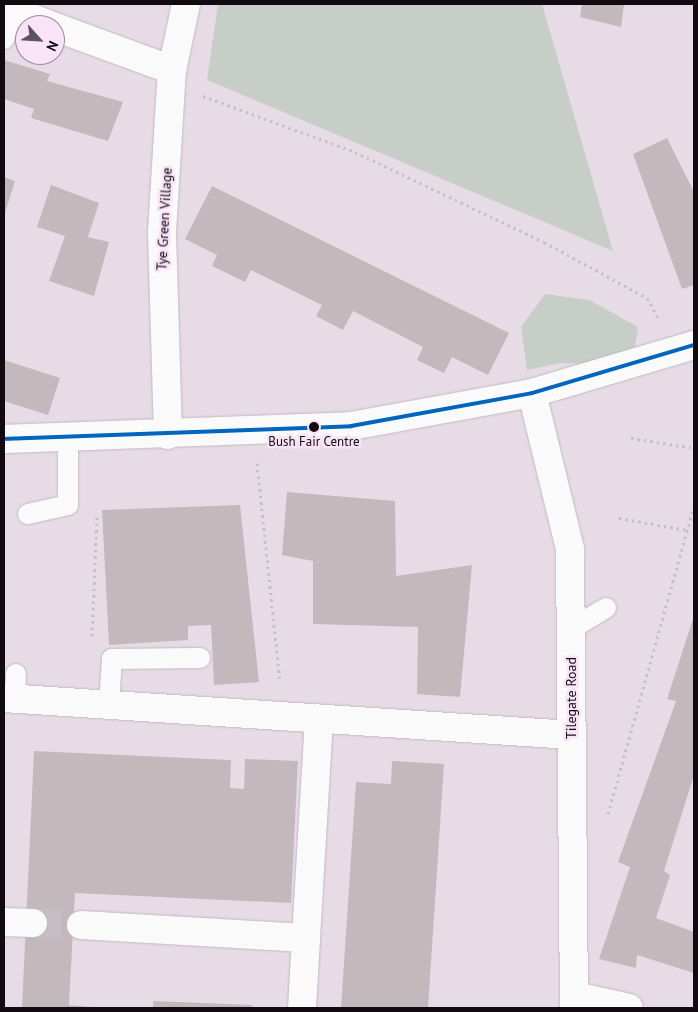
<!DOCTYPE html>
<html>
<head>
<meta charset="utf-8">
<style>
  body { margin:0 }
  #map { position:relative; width:698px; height:1012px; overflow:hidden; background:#e7dce6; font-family:"PT Sans",sans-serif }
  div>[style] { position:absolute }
  .green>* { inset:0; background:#c7cec8 }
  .building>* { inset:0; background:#c3b9bc }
  .pedestrian-tunnel>* { height:28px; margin-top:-14px; transform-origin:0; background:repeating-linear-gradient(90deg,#c7bdc6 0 28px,transparent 0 42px) }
  .path>* { height:3px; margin-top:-1.5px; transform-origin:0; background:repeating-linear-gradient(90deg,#c4c0c4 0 2.5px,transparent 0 6.5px) }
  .roads { filter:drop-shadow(0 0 1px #c2b9c1) drop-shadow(0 0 1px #c2b9c1) }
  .service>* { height:20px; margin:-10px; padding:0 10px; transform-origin:10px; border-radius:10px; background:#fbfafb }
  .pedestrian>* { height:28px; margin:-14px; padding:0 14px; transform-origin:14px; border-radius:14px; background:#fbfafb }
  .minor>* { height:28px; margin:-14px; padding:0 14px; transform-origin:14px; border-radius:14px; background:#fbfafb }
  .tertiary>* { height:28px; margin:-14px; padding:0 14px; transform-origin:14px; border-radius:14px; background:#fbfafb }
  .bus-1>* { height:4px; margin:-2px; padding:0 2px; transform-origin:2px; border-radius:2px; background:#0065bd }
  .dots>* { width:14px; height:14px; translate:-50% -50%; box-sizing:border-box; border:2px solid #f9e4f7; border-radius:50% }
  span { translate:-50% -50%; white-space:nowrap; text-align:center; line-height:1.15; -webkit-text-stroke:5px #f9e4f7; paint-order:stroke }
  .bus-label { font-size:13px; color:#110b11 }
  .street-label { font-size:14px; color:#110b11 }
  .frame { position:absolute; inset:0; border:5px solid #110b11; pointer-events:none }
  .north { position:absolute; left:15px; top:15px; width:50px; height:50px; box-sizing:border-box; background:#f9e4f7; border:1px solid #9c8d9b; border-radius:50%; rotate:116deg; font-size:14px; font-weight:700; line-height:20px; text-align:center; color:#110b11 }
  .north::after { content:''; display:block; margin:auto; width:18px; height:22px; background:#5c545c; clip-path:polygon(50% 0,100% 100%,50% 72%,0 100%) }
</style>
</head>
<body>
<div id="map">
  <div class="green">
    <div style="clip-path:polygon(218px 4px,542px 4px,613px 251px,207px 80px)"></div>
    <div style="clip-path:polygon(545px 294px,589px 300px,638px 327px,635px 347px,599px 364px,560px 363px,527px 370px,521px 327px)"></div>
  </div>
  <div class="building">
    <div style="clip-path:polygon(582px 4px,624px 4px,621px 27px,580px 17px)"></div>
    <div style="clip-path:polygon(4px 60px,50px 74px,47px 81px,123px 102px,108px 141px,31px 118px,34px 109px,4px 99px)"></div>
    <div style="clip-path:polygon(667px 138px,694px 192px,694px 285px,682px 289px,633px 154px)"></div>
    <div style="clip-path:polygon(4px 177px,15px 181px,4px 216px)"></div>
    <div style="clip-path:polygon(51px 185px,99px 203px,88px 237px,109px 242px,94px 296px,49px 281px,65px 236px,37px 227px)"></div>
    <div style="clip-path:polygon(212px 186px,509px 333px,488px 375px,452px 357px,444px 373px,417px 360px,423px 347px,353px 311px,343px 330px,316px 316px,322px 305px,251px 270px,245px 282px,212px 266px,217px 255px,185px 239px)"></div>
    <div style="clip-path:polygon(4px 360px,60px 378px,48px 415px,4px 401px)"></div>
    <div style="clip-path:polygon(287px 492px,395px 501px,396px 576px,472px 565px,460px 697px,417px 694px,418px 627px,313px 624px,313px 561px,282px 555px)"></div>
    <div style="clip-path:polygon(240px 505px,259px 682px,214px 685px,211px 625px,188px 626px,188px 640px,109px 645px,102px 510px)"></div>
    <div style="clip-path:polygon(694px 616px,694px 775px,664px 871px,670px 875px,656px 918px,694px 932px,694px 973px,637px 955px,636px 968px,599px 959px,630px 867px,618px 862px,676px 701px,667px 699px)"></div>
    <div style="clip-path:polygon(34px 751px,231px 760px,230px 788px,244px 789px,245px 759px,298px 761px,291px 903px,75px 893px,69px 1005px,104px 1008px,22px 1008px)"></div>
    <div style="clip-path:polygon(392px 761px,444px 764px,428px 1008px,341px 1008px,356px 782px,391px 784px)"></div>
    <div style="clip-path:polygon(153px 1001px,252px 1005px,251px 1008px,153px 1008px)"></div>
  </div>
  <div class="pedestrian-tunnel">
    <div style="left:33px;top:923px;width:48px;rotate:2.4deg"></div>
  </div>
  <div class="path">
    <div style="left:203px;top:96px;width:162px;rotate:20.2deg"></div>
    <div style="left:355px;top:152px;width:209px;rotate:25.5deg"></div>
    <div style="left:544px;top:242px;width:117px;rotate:28.5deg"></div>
    <div style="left:647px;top:298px;width:25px;rotate:61deg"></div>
    <div style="left:631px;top:438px;width:64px;rotate:9deg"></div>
    <div style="left:257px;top:463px;width:221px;rotate:84deg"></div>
    <div style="left:619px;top:518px;width:69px;rotate:10deg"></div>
    <div style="left:92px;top:636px;width:119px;rotate:-87.6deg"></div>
    <div style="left:608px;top:814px;width:320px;rotate:-74.4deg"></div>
  </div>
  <div class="roads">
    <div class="service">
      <div style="left:4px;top:39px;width:36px;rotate:-74deg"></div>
      <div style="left:28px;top:514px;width:41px;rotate:-12.7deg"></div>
      <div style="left:68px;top:505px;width:67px;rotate:-90deg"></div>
      <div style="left:571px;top:629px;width:41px;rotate:-31deg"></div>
      <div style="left:15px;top:699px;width:25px;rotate:-88deg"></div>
      <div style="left:109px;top:704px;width:45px;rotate:-86.2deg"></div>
      <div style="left:112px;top:659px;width:88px;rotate:-0.7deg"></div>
    </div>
    <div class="pedestrian">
      <div style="left:4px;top:922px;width:29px;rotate:2deg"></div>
      <div style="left:81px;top:925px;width:225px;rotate:3.3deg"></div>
      <div style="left:306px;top:938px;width:220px;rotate:-86.6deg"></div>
      <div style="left:302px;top:1008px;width:70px;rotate:-86.7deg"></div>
    </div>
    <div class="minor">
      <div style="left:4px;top:7px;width:49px;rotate:21.4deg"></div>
      <div style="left:55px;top:27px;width:125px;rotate:20.2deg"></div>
      <div style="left:532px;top:393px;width:161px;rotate:76.3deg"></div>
      <div style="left:570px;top:549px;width:459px;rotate:89.5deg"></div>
      <div style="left:168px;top:435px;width:203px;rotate:-91.7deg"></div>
      <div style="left:162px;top:232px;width:162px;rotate:-86.5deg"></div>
      <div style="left:172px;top:70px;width:67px;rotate:-78deg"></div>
      <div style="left:4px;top:698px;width:568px;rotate:3.73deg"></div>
      <div style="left:575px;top:996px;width:55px;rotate:12.5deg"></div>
    </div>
    <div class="tertiary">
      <div style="left:4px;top:439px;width:347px;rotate:-2.1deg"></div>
      <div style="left:351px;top:426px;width:184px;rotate:-10.3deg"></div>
      <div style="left:532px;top:393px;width:169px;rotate:-16.5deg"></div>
    </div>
  </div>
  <div class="bus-1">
    <div style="left:4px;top:439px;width:347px;rotate:-2.1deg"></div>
    <div style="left:351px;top:426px;width:184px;rotate:-10.3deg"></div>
    <div style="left:532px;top:393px;width:169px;rotate:-16.5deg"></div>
  </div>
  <div class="dots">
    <div style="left:314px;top:427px;background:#110b11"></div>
  </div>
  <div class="bus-label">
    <span style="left:314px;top:442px">Bush Fair Centre</span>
  </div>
  <div class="street-label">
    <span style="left:164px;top:219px;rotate:-87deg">Tye Green Village</span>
    <span style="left:571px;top:698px;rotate:-90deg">Tilegate Road</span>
  </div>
  <div class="frame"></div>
  <div class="north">N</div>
</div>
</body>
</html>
